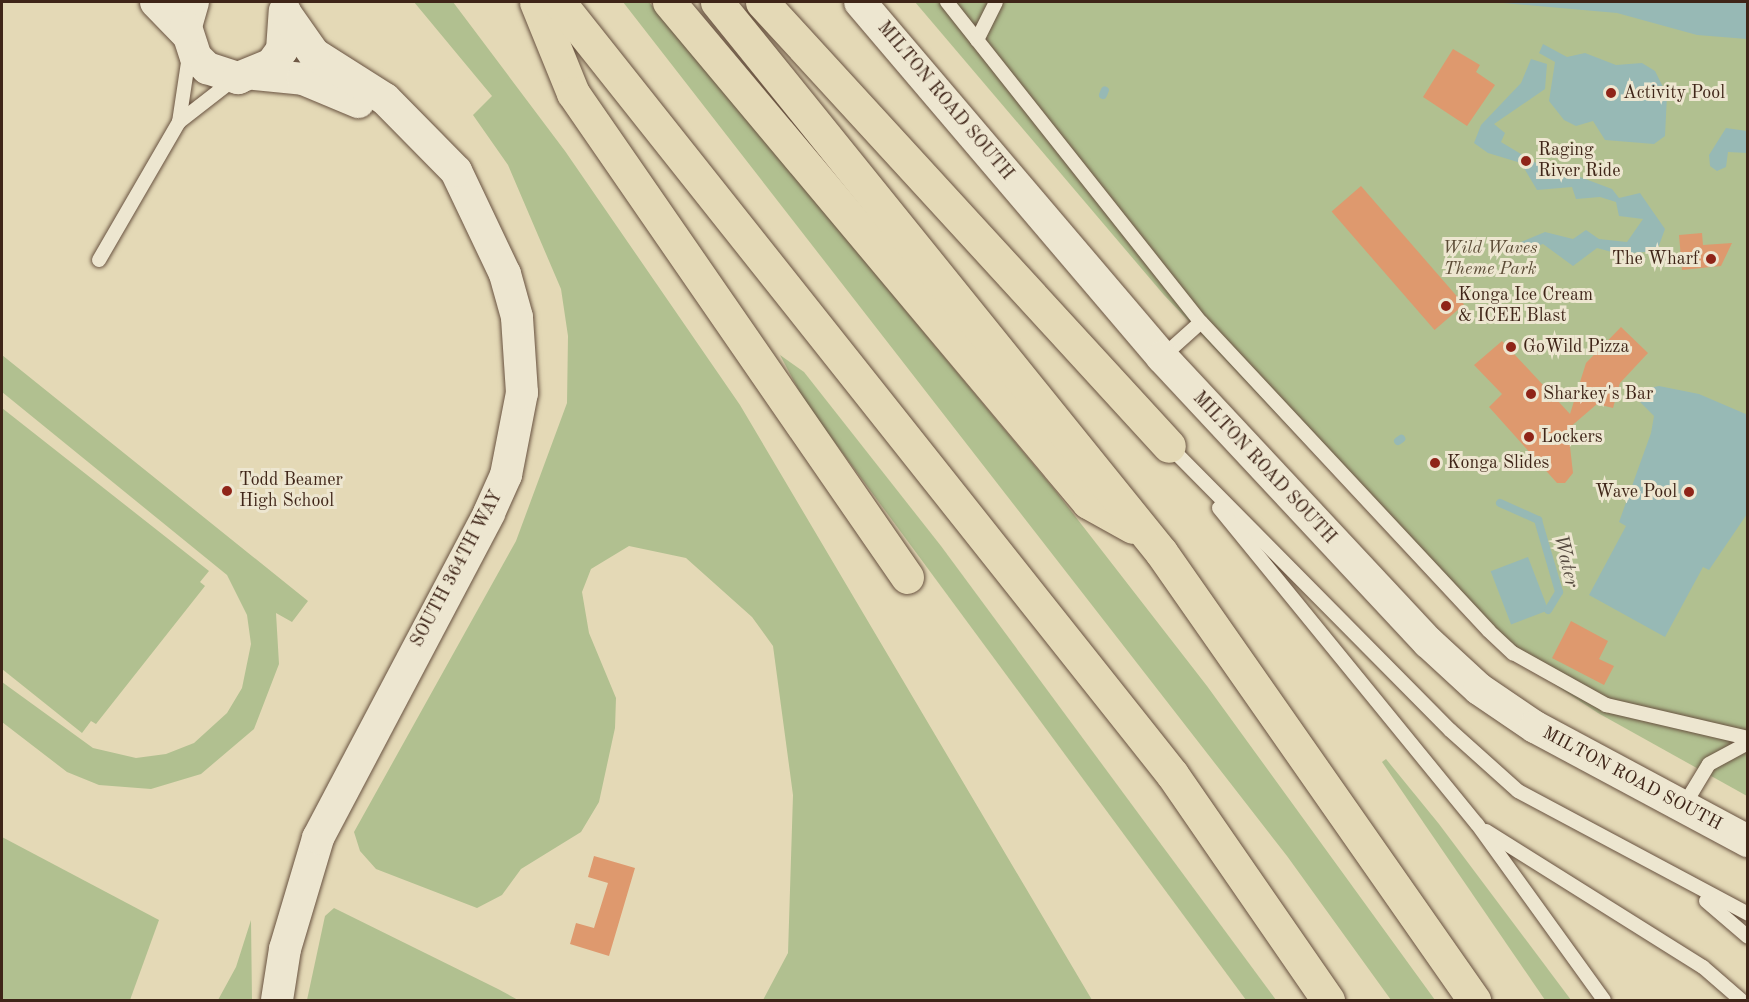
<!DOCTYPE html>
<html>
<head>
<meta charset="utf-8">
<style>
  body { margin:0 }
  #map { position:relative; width:1749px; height:1002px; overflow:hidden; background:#e4d9b6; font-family:"Old Standard TT",serif }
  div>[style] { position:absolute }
  .green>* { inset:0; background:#b1c090 }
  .water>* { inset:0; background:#97b9b5; transform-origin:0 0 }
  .stream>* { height:8px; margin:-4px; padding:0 4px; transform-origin:4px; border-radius:4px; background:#97b9b5 }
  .building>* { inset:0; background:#de996e; transform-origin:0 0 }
  .roads { filter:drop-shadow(0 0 2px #685240) drop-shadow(0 0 2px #685240) }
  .service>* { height:14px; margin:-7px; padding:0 7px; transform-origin:7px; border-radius:7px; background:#ede6d0 }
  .tertiary>* { height:32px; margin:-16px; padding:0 16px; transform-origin:16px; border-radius:16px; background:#ede6d0 }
  .motorway>* { height:33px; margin:-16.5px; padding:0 16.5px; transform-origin:16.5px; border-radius:16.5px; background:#e4d9b6 }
  .dots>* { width:16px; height:16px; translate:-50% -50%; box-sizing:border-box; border:3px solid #ede6d0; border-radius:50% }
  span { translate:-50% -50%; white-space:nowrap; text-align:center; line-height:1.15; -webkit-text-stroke:6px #ede6d0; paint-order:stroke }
  .poi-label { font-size:18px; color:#3f2518 }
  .left { translate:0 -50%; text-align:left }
  .right { translate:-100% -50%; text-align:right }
  .street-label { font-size:18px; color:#3f2518 }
  .park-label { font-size:18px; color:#5c4c36; font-style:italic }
  .water-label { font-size:20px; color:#554a3f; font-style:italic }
  .frame { position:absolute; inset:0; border:3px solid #3f2518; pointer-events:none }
</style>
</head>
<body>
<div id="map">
  <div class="green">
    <div style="clip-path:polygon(414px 2px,453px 2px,565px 151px,740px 405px,1092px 1000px,763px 1000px,788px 953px,793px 795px,773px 646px,752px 617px,686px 558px,629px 546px,591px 569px,582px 592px,589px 633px,616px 698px,615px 728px,599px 802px,581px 832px,521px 869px,502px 895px,477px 908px,376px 869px,360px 851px,354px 832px,516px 541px,567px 403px,568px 336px,561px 289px,508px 165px,473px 115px,492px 96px)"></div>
    <div style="clip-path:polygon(623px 2px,649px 2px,1054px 489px,1207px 686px,1435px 1000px,1391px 1000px,1287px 856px)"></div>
    <div style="clip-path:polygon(915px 2px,1747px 2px,1747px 796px,1598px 713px,1496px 646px,1164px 295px)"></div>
    <div style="clip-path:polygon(2px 355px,308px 601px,292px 622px,276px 613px,279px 664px,254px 729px,201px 774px,151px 789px,99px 785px,67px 772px,2px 722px,2px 682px,93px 748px,136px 758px,166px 754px,194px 743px,227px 713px,242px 688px,251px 644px,247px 615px,227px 575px,2px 392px)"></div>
    <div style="clip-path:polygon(780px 355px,804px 372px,941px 546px,1276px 1000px,1246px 1000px,805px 402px)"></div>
    <div style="clip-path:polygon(2px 408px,209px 571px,200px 582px,205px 586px,96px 724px,91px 721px,82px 733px,2px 669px)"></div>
    <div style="clip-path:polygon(1386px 759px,1439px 824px,1571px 1000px,1545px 1000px,1382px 762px)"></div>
    <div style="clip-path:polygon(2px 837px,159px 920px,130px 1000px,2px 1000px)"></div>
    <div style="clip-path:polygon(334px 908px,498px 989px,518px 1000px,307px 1000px,325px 916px)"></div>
    <div style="clip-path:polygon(251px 920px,252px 1000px,218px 1000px,236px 967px)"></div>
  </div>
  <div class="water">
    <div style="clip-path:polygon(1492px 2px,1747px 2px,1747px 39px,1697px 35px,1617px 13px)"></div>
    <div style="clip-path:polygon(1543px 44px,1567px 57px,1585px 53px,1616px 65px,1642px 63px,1655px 71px,1667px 95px,1665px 136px,1654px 144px,1605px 140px,1593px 121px,1576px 126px,1564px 120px,1549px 101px,1555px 62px,1539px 53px)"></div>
    <div style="clip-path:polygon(1531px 59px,1547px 64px,1545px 89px,1494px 124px,1505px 133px,1501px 142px,1553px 173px,1580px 177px,1612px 189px,1619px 198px,1640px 193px,1665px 229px,1657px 251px,1619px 254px,1597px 248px,1573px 266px,1543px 244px,1524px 250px,1521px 242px,1545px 232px,1573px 239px,1586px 230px,1599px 239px,1627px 242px,1643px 219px,1619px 216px,1616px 202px,1600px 197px,1576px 199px,1572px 187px,1537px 190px,1521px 163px,1488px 153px,1474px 143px,1481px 125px,1521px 83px)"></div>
    <div style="clip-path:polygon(1726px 128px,1747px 131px,1747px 153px,1728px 152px,1726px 167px,1717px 171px,1710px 166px,1709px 155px)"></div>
    <div style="clip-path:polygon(1659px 386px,1699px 394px,1748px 415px,1747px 514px,1709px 570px,1703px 567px,1665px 637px,1589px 595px,1626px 526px,1619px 522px,1651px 433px,1654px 416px,1638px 400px,1645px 389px)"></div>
    <div style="left:1528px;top:557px;width:57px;height:40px;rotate:69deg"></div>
  </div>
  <div class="stream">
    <div style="left:1103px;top:95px;width:5px;rotate:-68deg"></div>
    <div style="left:1398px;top:441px;width:4px;rotate:-34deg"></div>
    <div style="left:1500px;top:503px;width:42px;rotate:24.1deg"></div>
    <div style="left:1538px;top:520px;width:75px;rotate:73.7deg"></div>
    <div style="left:1559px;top:592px;width:21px;rotate:121deg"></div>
  </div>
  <div class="building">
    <div style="clip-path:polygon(1453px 49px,1480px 65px,1476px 72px,1495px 85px,1467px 126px,1423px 97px)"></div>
    <div style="left:1361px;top:186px;width:157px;height:39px;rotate:49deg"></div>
    <div style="clip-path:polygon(1702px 233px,1703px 245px,1732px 243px,1721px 266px,1682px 270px,1679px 235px)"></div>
    <div style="clip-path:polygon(1621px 327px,1648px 353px,1620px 383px,1613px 408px,1597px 404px,1568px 429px,1573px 473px,1565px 483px,1557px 483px,1489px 407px,1502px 394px,1474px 365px,1502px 341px,1570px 414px,1586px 363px)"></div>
    <div style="clip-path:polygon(1571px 621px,1608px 641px,1599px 659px,1614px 666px,1604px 685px,1552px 658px)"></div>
    <div style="clip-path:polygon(594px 856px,635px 868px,609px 956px,570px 944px,576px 923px,594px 928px,608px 883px,588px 877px)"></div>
  </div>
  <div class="roads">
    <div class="service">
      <div style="left:947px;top:2px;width:409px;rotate:51.6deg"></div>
      <div style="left:1201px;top:322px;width:422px;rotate:47deg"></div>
      <div style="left:1489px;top:631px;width:33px;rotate:43deg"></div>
      <div style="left:1513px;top:653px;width:107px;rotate:29.2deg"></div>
      <div style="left:1606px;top:705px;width:146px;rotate:13.1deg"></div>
      <div style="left:977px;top:40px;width:42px;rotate:-63.4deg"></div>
      <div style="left:179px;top:122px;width:67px;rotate:-81.4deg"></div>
      <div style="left:99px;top:260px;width:160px;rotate:-59.9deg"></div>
      <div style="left:179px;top:122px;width:68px;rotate:-37.9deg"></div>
      <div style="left:1162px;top:357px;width:52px;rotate:-41.9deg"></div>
      <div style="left:1169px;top:446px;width:400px;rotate:45.3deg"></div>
      <div style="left:1450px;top:730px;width:91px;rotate:41.9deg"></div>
      <div style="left:1518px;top:791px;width:261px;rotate:28.1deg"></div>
      <div style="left:1219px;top:508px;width:408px;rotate:50.8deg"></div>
      <div style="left:1477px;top:824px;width:217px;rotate:54.2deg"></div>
      <div style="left:1683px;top:807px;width:50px;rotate:-58.8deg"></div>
      <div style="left:1709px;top:764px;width:44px;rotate:-28.3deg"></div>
      <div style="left:1486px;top:831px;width:256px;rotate:32.1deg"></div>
      <div style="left:1703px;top:967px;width:50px;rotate:41deg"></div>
      <div style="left:1706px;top:901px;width:55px;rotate:40.6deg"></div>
    </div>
    <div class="tertiary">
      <div style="left:156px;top:2px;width:45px;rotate:45.9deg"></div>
      <div style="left:193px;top:2px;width:26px;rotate:106deg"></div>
      <div style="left:186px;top:27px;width:32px;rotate:72deg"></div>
      <div style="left:196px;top:57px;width:16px;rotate:45deg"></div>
      <div style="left:207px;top:68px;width:33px;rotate:18deg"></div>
      <div style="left:238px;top:78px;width:35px;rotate:-22deg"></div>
      <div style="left:271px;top:65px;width:19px;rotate:-54deg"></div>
      <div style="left:282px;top:50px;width:39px;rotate:-86deg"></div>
      <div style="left:860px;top:2px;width:466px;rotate:49.6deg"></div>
      <div style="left:1162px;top:357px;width:390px;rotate:47deg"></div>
      <div style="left:1428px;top:642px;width:69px;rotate:42.7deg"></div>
      <div style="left:1479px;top:689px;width:68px;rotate:34.2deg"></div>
      <div style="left:1535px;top:727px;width:242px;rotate:28.2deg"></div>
      <div style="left:255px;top:74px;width:48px;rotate:5.9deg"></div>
      <div style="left:303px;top:79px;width:60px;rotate:22.7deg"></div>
      <div style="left:277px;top:1000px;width:52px;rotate:-81.1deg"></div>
      <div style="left:285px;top:949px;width:116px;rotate:-73.4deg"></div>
      <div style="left:318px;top:838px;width:367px;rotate:-62.2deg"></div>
      <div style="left:489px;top:513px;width:42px;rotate:-65.9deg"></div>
      <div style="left:506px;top:475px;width:84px;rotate:-79deg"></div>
      <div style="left:522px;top:393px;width:76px;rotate:-93.8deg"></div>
      <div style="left:517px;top:317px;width:45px;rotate:-105.6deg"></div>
      <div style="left:505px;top:274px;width:114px;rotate:-115.4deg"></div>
      <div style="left:456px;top:171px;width:101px;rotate:-134.6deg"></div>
      <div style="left:385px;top:99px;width:84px;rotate:-147.6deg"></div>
      <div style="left:314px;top:54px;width:49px;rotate:-125deg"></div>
    </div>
    <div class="motorway">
      <div style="left:536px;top:2px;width:98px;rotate:67.9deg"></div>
      <div style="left:573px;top:93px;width:588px;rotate:55.39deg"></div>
      <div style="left:559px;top:2px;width:986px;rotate:51.55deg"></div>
      <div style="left:1172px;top:774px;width:275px;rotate:55.4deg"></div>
      <div style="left:669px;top:2px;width:652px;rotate:50.04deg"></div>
      <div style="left:1088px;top:502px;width:51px;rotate:29.1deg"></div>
      <div style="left:717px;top:2px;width:707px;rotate:51.09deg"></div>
      <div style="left:1161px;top:552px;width:547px;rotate:55.06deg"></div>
      <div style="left:762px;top:2px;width:602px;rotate:47.49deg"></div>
    </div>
  </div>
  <div class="dots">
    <div style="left:1611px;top:93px;background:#8f2418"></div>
    <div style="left:1526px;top:161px;background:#8f2418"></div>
    <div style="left:1711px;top:259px;background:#8f2418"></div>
    <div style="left:1446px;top:306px;background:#8f2418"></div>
    <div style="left:1511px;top:347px;background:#8f2418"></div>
    <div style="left:1531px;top:394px;background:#8f2418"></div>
    <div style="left:1529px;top:437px;background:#8f2418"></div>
    <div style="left:1435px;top:463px;background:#8f2418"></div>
    <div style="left:227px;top:491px;background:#8f2418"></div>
    <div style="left:1689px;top:492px;background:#8f2418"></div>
  </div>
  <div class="poi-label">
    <span class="left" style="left:1623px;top:93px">Activity Pool</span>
    <span class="left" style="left:1538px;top:161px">Raging<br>River Ride</span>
    <span class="right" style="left:1699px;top:259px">The Wharf</span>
    <span class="left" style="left:1458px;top:306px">Konga Ice Cream<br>&amp; ICEE Blast</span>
    <span class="left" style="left:1523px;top:347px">GoWild Pizza</span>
    <span class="left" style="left:1543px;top:394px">Sharkey's Bar</span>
    <span class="left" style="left:1541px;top:437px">Lockers</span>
    <span class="left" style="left:1447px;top:463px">Konga Slides</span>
    <span class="left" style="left:239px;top:491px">Todd Beamer<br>High School</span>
    <span class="right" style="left:1677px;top:492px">Wave Pool</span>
  </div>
  <div class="street-label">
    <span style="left:945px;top:101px;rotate:50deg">MILTON ROAD SOUTH</span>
    <span style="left:1264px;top:468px;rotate:47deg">MILTON ROAD SOUTH</span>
    <span style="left:457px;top:569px;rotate:-62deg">SOUTH 364TH WAY</span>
    <span style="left:1632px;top:779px;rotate:28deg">MILTON ROAD SOUTH</span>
  </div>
  <div class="park-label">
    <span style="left:1490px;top:259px">Wild Waves<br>Theme Park</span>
  </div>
  <div class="water-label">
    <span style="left:1565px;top:561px;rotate:77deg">Water</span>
  </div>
  <div class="frame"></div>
</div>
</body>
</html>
